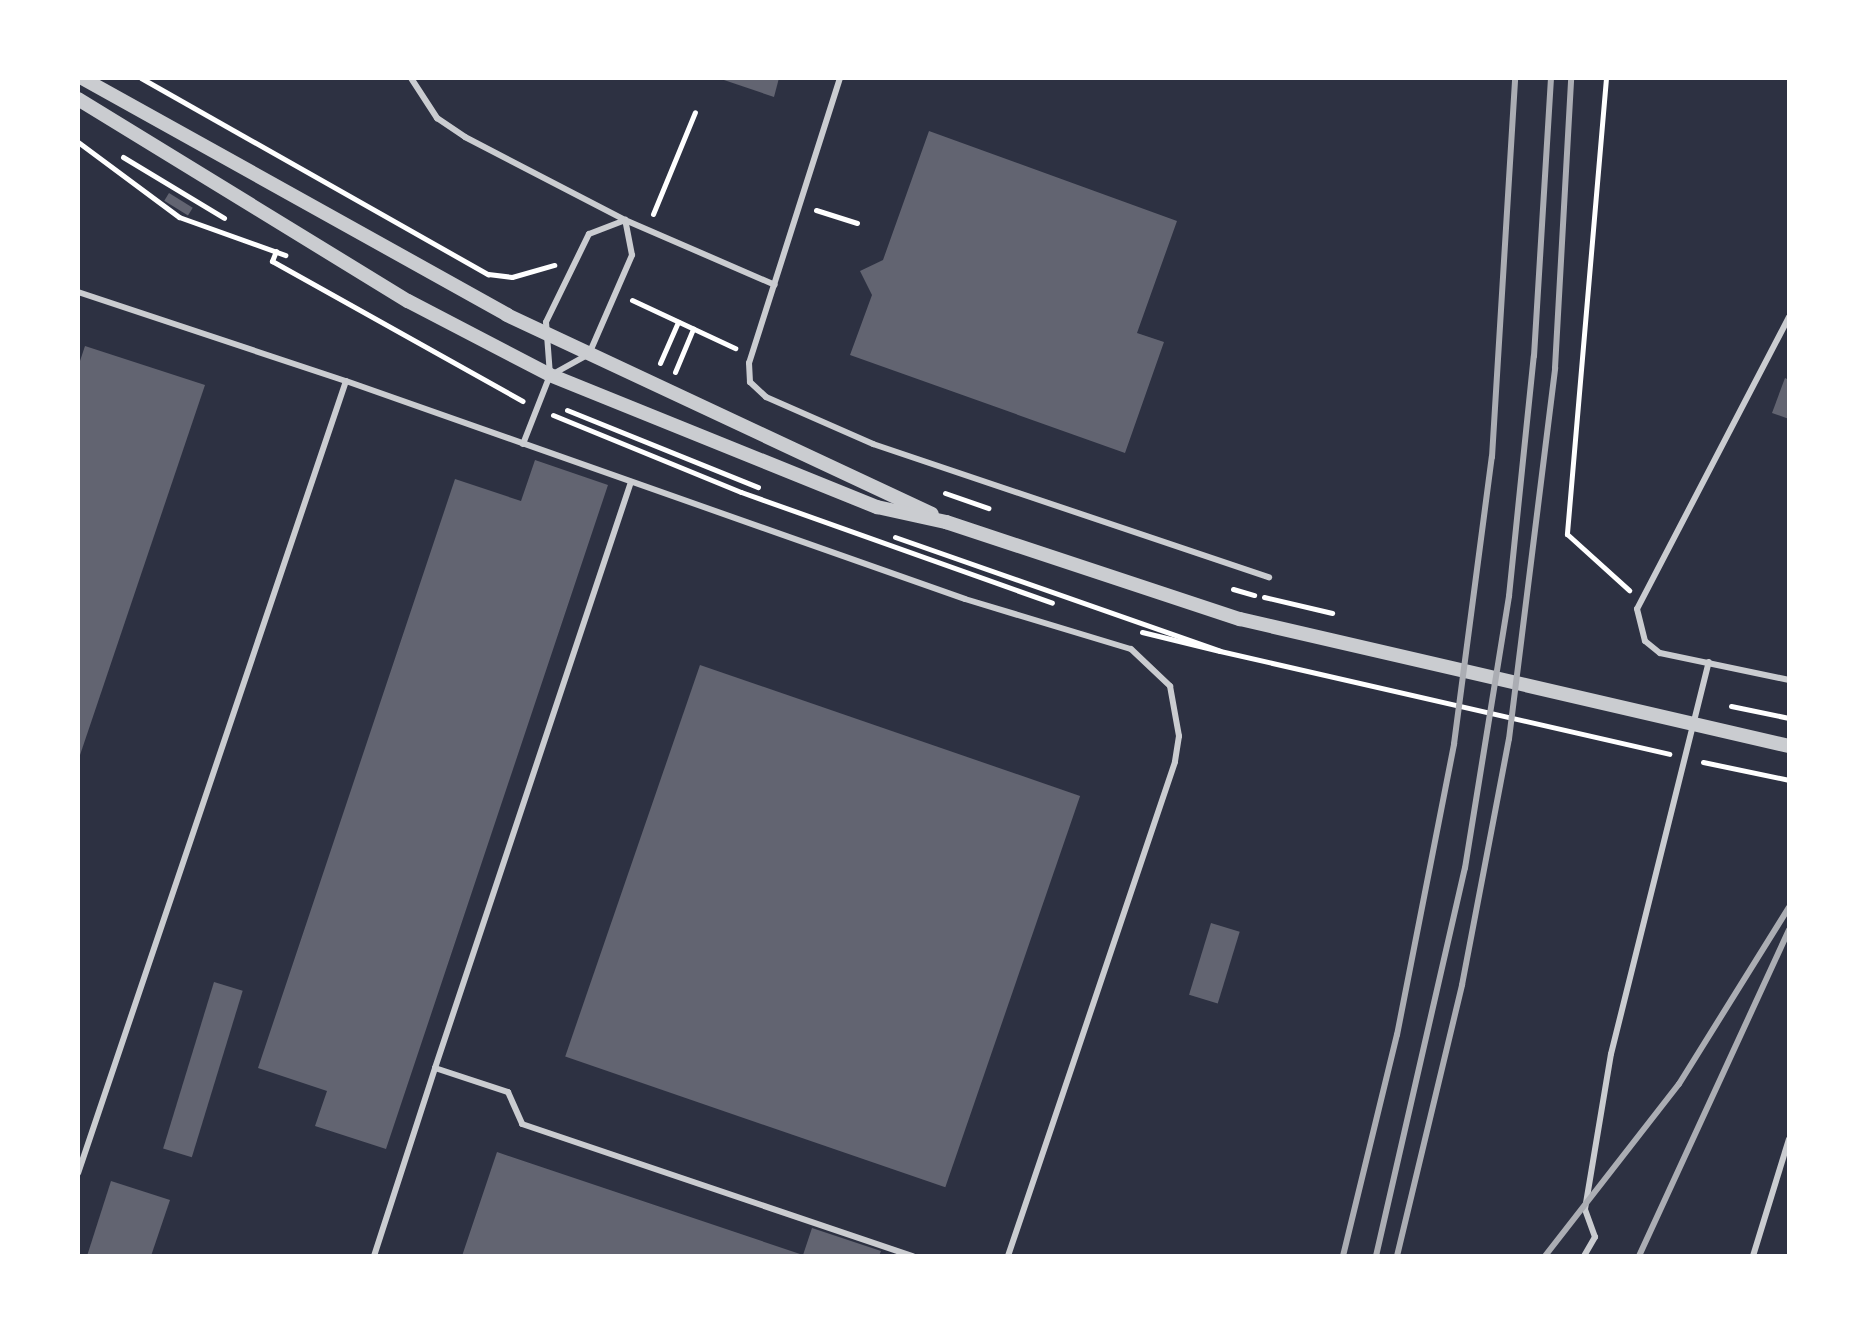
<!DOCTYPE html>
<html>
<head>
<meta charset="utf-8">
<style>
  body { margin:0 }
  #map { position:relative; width:1867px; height:1334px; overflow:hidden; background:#2d3142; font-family:"Roboto Condensed",sans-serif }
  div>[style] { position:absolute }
  .building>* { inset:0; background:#626471; transform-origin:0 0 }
  .path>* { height:5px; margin:-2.5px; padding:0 2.5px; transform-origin:2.5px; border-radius:2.5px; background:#fff }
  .service>* { height:6px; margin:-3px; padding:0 3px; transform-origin:3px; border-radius:3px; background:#caccd0 }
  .tertiary>* { height:14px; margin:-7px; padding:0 7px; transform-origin:7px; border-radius:7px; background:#caccd0 }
  .rail>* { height:6px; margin:-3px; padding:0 3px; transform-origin:3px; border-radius:3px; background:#abadb3 }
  span { translate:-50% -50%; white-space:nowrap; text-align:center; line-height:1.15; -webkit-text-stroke:8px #fff; paint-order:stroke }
  .frame { position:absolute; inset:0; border:80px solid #fff; pointer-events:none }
</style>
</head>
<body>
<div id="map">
  <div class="building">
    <div style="clip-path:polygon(718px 78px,779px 78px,774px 97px)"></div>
    <div style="clip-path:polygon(929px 131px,1177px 221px,1137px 333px,1164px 342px,1125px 453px,850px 355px,872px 295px,860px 271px,883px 260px)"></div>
    <div style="left:169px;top:193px;width:28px;height:9px;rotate:32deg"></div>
    <div style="clip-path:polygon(85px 346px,205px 385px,79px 758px,78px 367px)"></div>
    <div style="clip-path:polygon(1785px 378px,1789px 380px,1789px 419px,1772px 413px)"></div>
    <div style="clip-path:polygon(535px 460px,608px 485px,386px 1149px,315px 1126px,327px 1091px,258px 1068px,455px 479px,521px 501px)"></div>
    <div style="left:700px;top:665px;width:402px;height:414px;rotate:19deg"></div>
    <div style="left:1211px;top:923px;width:30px;height:75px;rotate:17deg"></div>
    <div style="left:214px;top:982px;width:30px;height:174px;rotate:17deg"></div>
    <div style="clip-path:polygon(497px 1152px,803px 1255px,812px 1228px,881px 1251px,879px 1256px,462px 1256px)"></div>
    <div style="clip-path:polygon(111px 1181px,170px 1200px,151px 1256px,87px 1256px)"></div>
  </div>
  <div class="path">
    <div style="left:141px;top:78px;width:399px;rotate:29.5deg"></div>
    <div style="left:488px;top:274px;width:24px;rotate:7deg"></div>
    <div style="left:512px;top:277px;width:44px;rotate:-15.9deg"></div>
    <div style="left:1606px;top:78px;width:458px;rotate:94.9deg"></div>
    <div style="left:1567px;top:534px;width:84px;rotate:42.1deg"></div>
    <div style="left:78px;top:142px;width:126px;rotate:36.6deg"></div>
    <div style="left:179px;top:217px;width:113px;rotate:19.7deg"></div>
    <div style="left:123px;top:157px;width:118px;rotate:31.1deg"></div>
    <div style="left:816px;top:210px;width:43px;rotate:17.6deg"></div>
    <div style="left:653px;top:214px;width:110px;rotate:-67.6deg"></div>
    <div style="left:276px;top:251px;width:11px;rotate:112deg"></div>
    <div style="left:272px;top:261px;width:287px;rotate:29.2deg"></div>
    <div style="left:632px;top:300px;width:114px;rotate:25deg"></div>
    <div style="left:660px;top:363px;width:45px;rotate:-66.3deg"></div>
    <div style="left:675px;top:372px;width:47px;rotate:-67.3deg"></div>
    <div style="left:567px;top:410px;width:206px;rotate:22deg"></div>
    <div style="left:553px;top:415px;width:203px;rotate:22.3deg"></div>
    <div style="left:741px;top:492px;width:330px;rotate:19.6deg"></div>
    <div style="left:945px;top:493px;width:46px;rotate:19.2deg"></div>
    <div style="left:895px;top:537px;width:344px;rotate:19.3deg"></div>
    <div style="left:1220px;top:651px;width:461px;rotate:12.9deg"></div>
    <div style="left:1233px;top:589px;width:22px;rotate:16deg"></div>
    <div style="left:1264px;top:597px;width:70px;rotate:13.2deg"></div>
    <div style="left:1142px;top:632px;width:80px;rotate:13.7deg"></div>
    <div style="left:1731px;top:706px;width:59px;rotate:11.7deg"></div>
    <div style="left:1703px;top:762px;width:88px;rotate:11.8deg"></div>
  </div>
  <div class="service">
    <div style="left:411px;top:78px;width:48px;rotate:57deg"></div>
    <div style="left:437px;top:118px;width:34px;rotate:34deg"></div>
    <div style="left:465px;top:137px;width:180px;rotate:27.4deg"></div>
    <div style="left:625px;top:220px;width:163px;rotate:23.4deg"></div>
    <div style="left:840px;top:78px;width:299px;rotate:107.7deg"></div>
    <div style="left:749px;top:363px;width:19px;rotate:87deg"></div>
    <div style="left:750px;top:382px;width:22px;rotate:43deg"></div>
    <div style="left:766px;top:397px;width:117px;rotate:23.7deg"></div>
    <div style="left:873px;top:444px;width:418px;rotate:18.6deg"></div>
    <div style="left:78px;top:292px;width:282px;rotate:18.4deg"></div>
    <div style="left:346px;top:381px;width:836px;rotate:108.69deg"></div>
    <div style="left:1789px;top:317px;width:329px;rotate:117.5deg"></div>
    <div style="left:1637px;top:609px;width:33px;rotate:76deg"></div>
    <div style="left:1645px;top:641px;width:19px;rotate:39deg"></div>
    <div style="left:1660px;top:653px;width:132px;rotate:11.8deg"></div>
    <div style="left:553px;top:374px;width:41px;rotate:-29.1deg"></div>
    <div style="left:589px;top:354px;width:108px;rotate:-66.5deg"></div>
    <div style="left:632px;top:255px;width:36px;rotate:-101deg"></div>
    <div style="left:346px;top:381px;width:656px;rotate:19.4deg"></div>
    <div style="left:965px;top:599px;width:173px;rotate:16.8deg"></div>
    <div style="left:1131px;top:649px;width:54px;rotate:43.5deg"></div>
    <div style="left:1170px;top:686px;width:51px;rotate:79.8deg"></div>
    <div style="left:1179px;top:736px;width:26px;rotate:99deg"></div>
    <div style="left:1175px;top:762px;width:521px;rotate:108.68deg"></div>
    <div style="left:523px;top:444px;width:74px;rotate:-68.6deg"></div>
    <div style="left:550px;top:375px;width:53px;rotate:-94.3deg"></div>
    <div style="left:546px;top:322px;width:98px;rotate:-64deg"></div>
    <div style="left:589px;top:234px;width:39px;rotate:-21deg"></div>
    <div style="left:435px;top:1068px;width:618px;rotate:-71.51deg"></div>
    <div style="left:374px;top:1256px;width:198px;rotate:-72deg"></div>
    <div style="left:435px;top:1068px;width:77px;rotate:18.2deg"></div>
    <div style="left:508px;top:1092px;width:35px;rotate:66deg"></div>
    <div style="left:522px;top:1124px;width:413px;rotate:18.7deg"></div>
    <div style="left:1584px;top:1256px;width:22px;rotate:-60deg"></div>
    <div style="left:1595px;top:1237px;width:30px;rotate:-110deg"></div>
    <div style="left:1585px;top:1209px;width:157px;rotate:-80.5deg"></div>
    <div style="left:1611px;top:1054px;width:404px;rotate:-76deg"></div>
    <div style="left:1753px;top:1256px;width:122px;rotate:-72.9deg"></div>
  </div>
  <div class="tertiary">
    <div style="left:82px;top:78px;width:487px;rotate:29.1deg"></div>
    <div style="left:507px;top:315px;width:469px;rotate:25.1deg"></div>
    <div style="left:78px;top:99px;width:387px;rotate:31.5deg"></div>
    <div style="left:408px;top:301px;width:160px;rotate:27.5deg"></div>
    <div style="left:550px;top:375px;width:353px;rotate:22deg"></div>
    <div style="left:877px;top:507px;width:71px;rotate:12.3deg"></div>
    <div style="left:946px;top:522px;width:310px;rotate:18.3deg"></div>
    <div style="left:1240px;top:619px;width:563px;rotate:13.03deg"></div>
  </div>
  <div class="rail">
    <div style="left:1343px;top:1256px;width:228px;rotate:-76.3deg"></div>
    <div style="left:1397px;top:1035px;width:297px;rotate:-78.9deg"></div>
    <div style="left:1454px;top:744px;width:290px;rotate:-82.5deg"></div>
    <div style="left:1492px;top:457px;width:380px;rotate:-86.5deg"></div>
    <div style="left:1376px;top:1256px;width:398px;rotate:-77.1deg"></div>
    <div style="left:1465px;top:868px;width:276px;rotate:-80.8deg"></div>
    <div style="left:1509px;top:596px;width:241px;rotate:-84.1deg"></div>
    <div style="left:1534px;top:356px;width:279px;rotate:-86.5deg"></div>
    <div style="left:1397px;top:1256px;width:279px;rotate:-76.5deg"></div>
    <div style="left:1462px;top:985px;width:250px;rotate:-79.2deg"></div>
    <div style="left:1509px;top:739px;width:374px;rotate:-82.9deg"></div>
    <div style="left:1555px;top:368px;width:290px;rotate:-86.8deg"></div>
    <div style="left:1545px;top:1256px;width:218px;rotate:-52.1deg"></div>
    <div style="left:1679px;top:1084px;width:208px;rotate:-58.1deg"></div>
    <div style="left:1639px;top:1256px;width:359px;rotate:-65.3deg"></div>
  </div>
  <div class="frame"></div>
</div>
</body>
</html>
